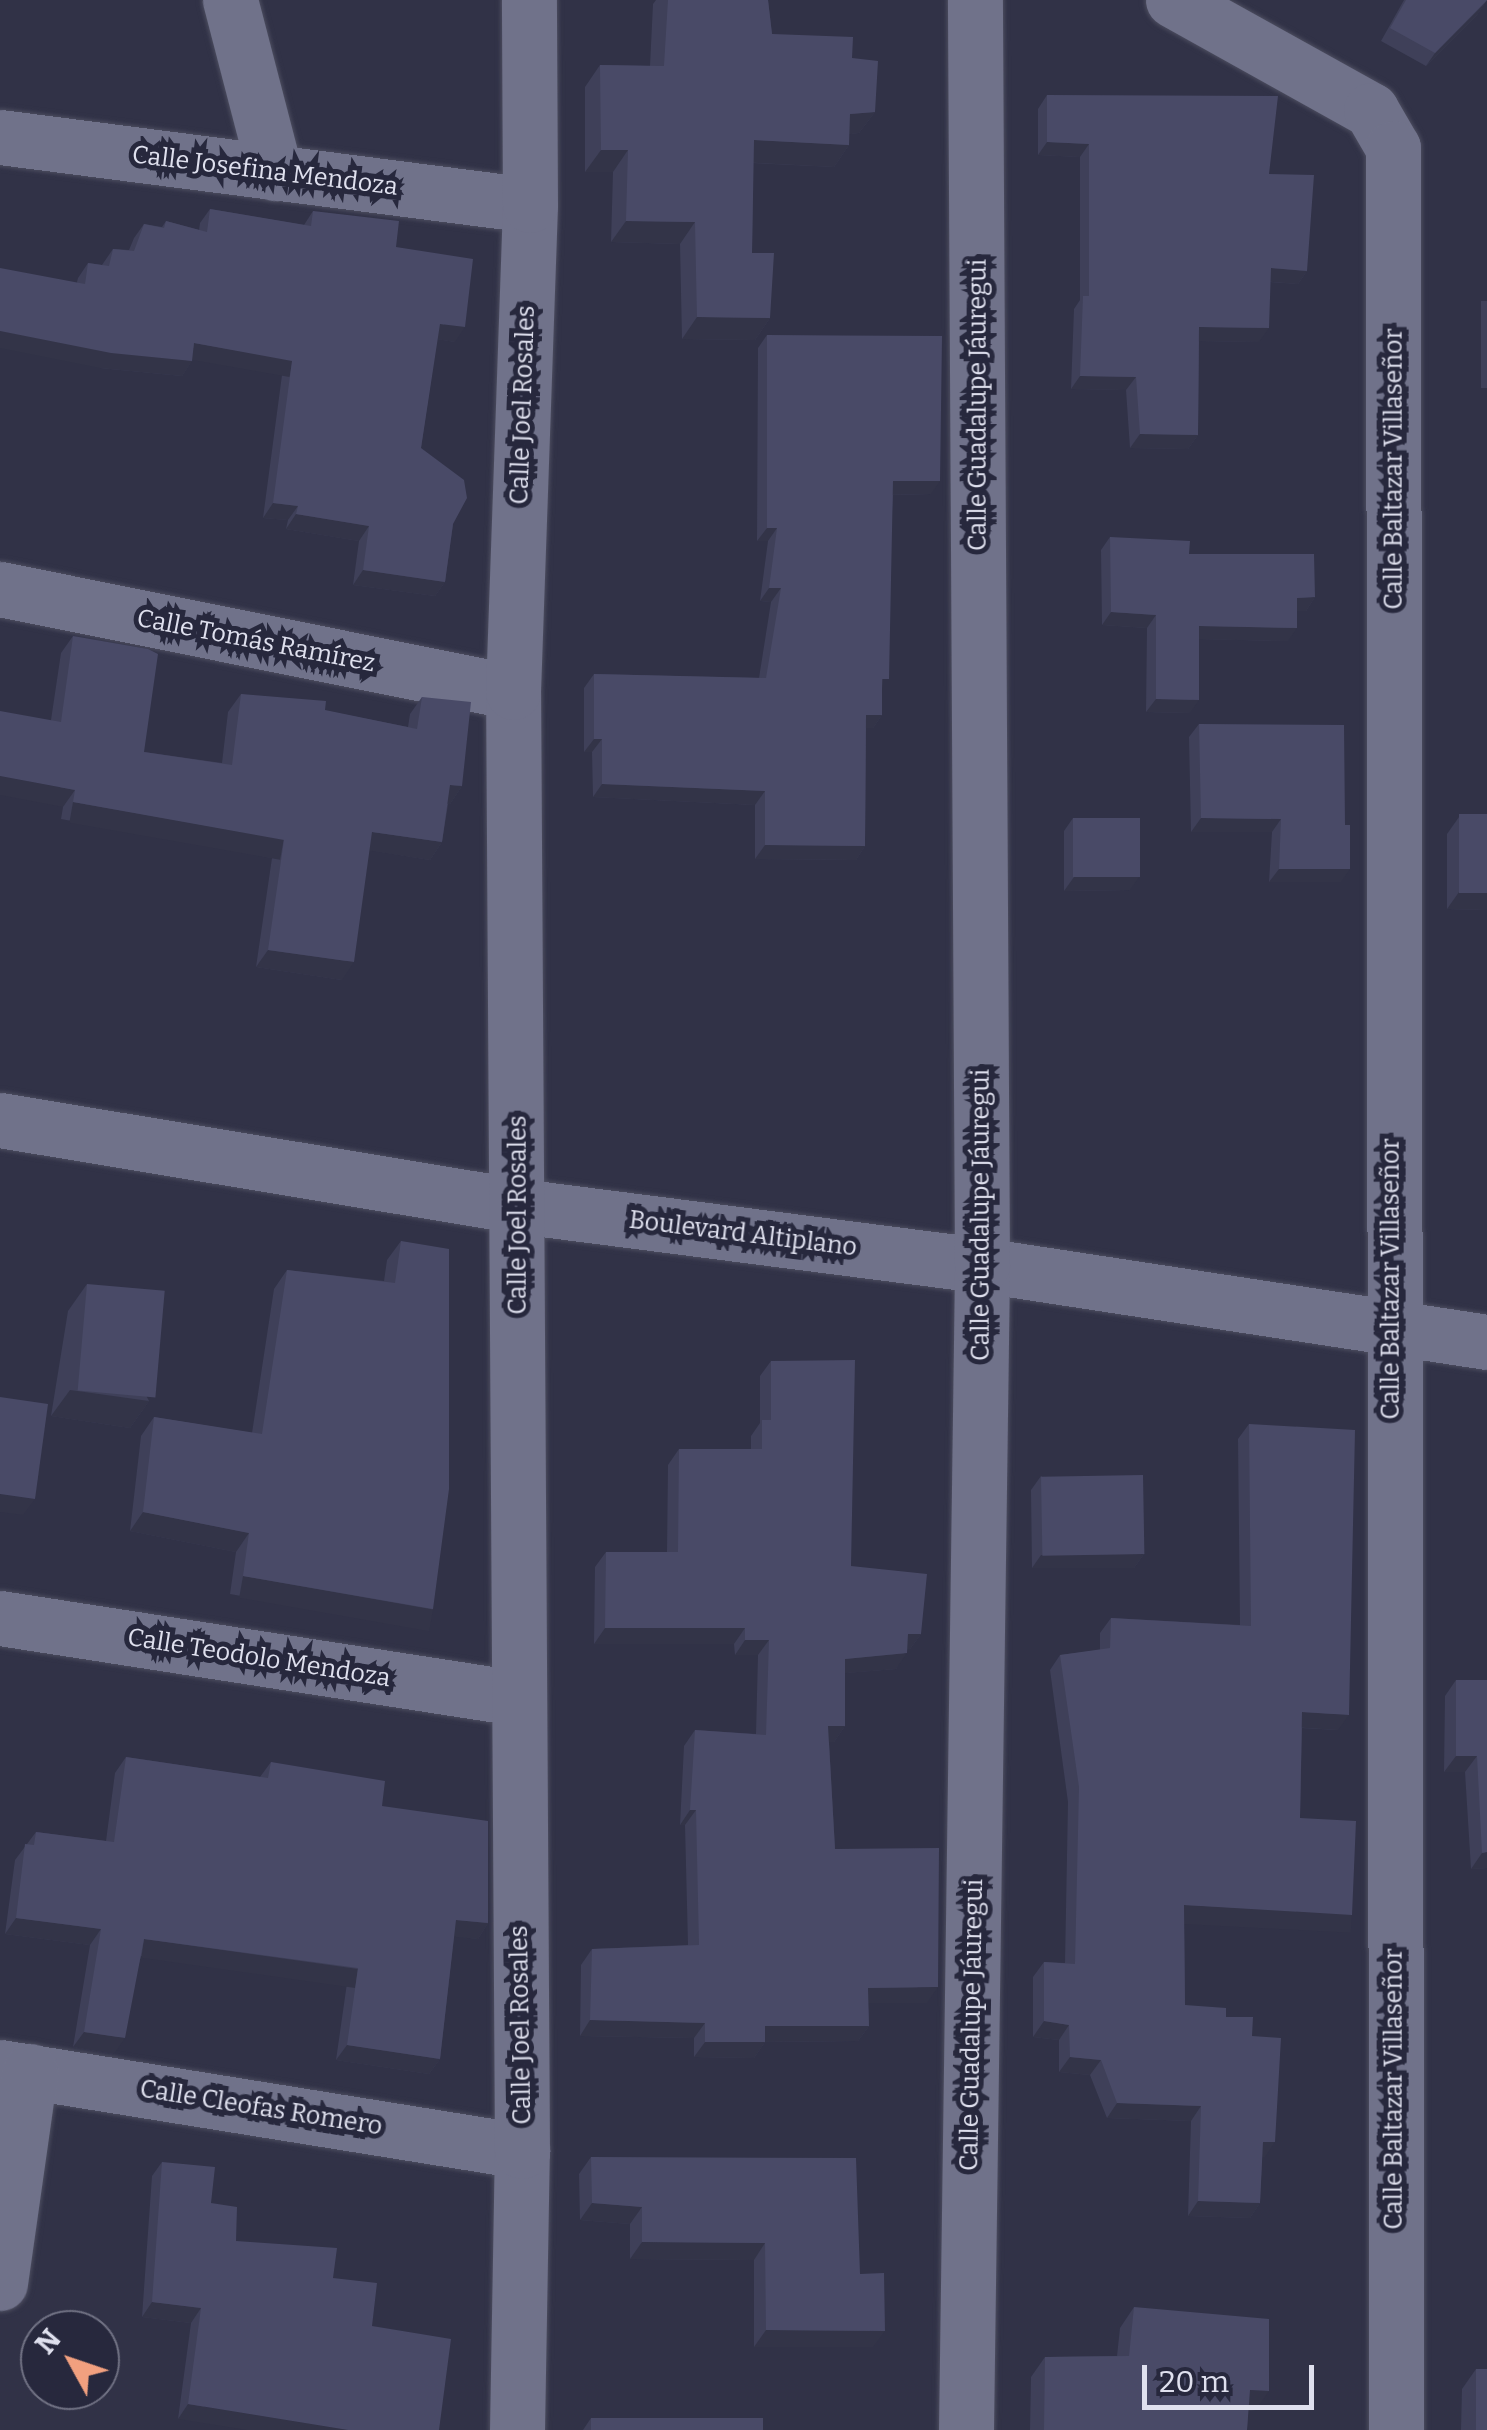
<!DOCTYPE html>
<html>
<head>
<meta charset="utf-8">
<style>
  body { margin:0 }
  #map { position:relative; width:1487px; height:2430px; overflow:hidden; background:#313247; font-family:Bitter,serif }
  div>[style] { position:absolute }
  .roads { filter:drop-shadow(0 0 2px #4c4d5f) drop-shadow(0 0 2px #4c4d5f) }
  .minor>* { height:55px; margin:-27.5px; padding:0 27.5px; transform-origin:27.5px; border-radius:27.5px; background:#70728a }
  .wall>* { inset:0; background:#3f4059; transform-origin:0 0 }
  .shaded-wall>* { inset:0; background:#333448; transform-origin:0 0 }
  .building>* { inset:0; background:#494a67; transform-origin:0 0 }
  span { translate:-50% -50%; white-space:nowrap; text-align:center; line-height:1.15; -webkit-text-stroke:10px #27283d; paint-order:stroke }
  .street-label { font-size:25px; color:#dfe0ee }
  .north { position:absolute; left:20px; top:2310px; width:100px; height:100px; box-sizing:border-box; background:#27283d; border:2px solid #717284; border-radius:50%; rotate:310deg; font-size:28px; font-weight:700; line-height:40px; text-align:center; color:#dfe0ee }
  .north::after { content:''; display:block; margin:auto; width:35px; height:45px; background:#f2a07f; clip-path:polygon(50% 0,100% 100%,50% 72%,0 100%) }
  .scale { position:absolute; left:1142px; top:2365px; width:172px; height:45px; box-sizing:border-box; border:5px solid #dfe0ee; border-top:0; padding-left:12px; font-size:30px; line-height:35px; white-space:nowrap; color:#dfe0ee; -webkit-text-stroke:8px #27283d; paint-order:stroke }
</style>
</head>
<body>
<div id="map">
  <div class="roads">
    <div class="minor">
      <div style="left:230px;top:0;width:179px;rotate:75.4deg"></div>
      <div style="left:1173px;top:0;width:227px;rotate:29.1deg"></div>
      <div style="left:1371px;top:110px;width:44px;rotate:59.9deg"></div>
      <div style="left:1393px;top:148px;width:2282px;rotate:89.92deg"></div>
      <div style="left:0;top:137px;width:534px;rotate:7.31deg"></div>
      <div style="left:0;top:589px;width:523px;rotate:11.35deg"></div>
      <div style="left:0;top:1120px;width:526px;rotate:9.41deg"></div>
      <div style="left:519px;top:1206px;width:467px;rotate:7.3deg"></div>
      <div style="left:982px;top:1265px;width:511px;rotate:8.67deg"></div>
      <div style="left:0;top:1618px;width:523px;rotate:8.8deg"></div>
      <div style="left:0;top:2067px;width:529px;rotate:9.14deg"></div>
      <div style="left:0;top:2283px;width:214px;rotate:-81.9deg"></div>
      <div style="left:517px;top:2430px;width:279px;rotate:-89deg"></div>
      <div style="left:522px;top:2151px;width:1459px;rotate:-90.35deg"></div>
      <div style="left:513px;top:692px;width:487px;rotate:-88deg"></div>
      <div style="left:530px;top:205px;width:205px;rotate:-90.3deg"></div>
      <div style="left:966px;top:2430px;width:1165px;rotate:-89.21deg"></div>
      <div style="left:982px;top:1265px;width:1265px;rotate:-90.32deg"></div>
    </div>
  </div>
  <div class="wall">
    <div style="clip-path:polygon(656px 0,768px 0,772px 34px,852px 58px,875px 112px,859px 133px,849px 134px,849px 145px,834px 167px,753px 163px,752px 253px,770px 318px,755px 340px,682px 339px,680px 244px,611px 242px,613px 172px,585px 172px,585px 87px,600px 65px,650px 66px,653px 4px)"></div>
    <div style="clip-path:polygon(1404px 0,1487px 0,1477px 15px,1426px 66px,1381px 41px)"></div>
    <div style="clip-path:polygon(1047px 95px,1269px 174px,1307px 271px,1298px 284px,1270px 282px,1259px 342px,1199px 341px,1198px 435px,1188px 449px,1130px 448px,1126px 390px,1071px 389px,1074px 309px,1080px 300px,1080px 157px,1038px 155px,1038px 109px)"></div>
    <div style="clip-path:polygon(210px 209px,304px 225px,313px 211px,396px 247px,455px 342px,437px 339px,421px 448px,453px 524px,445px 582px,435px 596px,353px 585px,359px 541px,286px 529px,288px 520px,263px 518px,282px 375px,193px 359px,182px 376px,100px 368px,77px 282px,78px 278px,88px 263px,102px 265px,113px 249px,129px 250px,134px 238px,144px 224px,162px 227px,166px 221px,199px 230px,200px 223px)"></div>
    <div style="left:1487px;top:301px;width:87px;height:6px;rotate:90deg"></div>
    <div style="clip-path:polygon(767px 335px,931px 494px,893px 495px,882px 690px,882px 715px,873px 728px,866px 728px,865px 846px,856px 860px,755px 859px,755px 805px,593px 797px,592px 752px,584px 752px,584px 688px,594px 674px,759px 678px,771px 602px,760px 601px,768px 541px,757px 541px,758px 348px)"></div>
    <div style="clip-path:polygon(1110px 537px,1189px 554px,1315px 597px,1306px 611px,1297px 611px,1288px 641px,1199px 639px,1190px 713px,1146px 712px,1147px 628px,1102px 625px,1101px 550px)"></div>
    <div style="clip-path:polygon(73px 636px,144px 752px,222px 763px,228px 712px,241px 694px,408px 727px,410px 714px,422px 697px,462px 786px,450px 804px,448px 804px,442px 842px,430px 860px,369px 850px,342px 980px,256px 967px,272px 858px,61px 819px,63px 807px,51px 720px,61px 653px)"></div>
    <div style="clip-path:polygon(1199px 724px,1341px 882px,1269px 882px,1272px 832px,1191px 832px,1189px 737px)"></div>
    <div style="clip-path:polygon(1459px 817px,1487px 910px,1447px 909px,1447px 834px)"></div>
    <div style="clip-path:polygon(1073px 818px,1130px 890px,1064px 891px,1064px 831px)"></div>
    <div style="clip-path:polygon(401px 1241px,433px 1609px,420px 1628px,230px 1594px,236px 1552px,130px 1531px,141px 1436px,154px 1417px,252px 1433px,274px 1289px,287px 1270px,384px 1281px,387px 1260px)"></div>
    <div style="clip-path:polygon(87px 1284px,149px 1401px,130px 1428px,51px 1416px,68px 1311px)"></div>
    <div style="clip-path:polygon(771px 1361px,851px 1566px,921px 1634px,910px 1649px,907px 1649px,896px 1669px,845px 1673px,845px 1726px,834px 1742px,829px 1742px,835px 1849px,927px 2003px,868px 2003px,869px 2026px,858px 2041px,765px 2042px,754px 2058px,694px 2057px,694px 2038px,580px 2036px,581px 1965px,592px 1949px,688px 1945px,685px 1825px,680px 1825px,684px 1746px,695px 1730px,756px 1734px,758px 1655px,735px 1655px,734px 1644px,594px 1644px,595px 1567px,606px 1552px,667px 1552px,668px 1465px,679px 1449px,751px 1449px,751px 1436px,760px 1423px,760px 1376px)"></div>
    <div style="clip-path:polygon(1249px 1424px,1338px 1730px,1302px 1728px,1300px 1818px,1342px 1930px,1184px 1921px,1185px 2005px,1226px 2017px,1252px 2036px,1265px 2157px,1262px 2157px,1260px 2203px,1250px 2218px,1188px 2216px,1191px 2121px,1107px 2118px,1090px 2075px,1059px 2072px,1059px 2040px,1033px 2037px,1033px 1977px,1044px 1962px,1065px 1963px,1068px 1802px,1050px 1670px,1060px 1655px,1100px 1650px,1100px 1633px,1111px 1618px,1240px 1625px,1238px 1439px)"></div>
    <div style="clip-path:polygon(1041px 1476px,1144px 1554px,1134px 1568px,1032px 1568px,1031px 1490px)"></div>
    <div style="clip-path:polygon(1456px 1680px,1487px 1680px,1487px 1868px,1471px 1869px,1465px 1772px,1444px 1772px,1445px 1696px)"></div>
    <div style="clip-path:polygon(126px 1757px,260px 1777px,271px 1762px,382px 1806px,488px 1923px,478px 1939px,454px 1936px,440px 2059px,429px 2074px,336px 2060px,347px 1983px,141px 1956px,114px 2054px,73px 2047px,90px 1945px,5px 1934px,15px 1860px,36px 1832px,106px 1841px,115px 1773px)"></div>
    <div style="clip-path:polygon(591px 2157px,860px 2274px,873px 2347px,754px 2347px,754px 2260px,630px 2259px,630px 2224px,580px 2220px,579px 2174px)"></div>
    <div style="clip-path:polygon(162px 2162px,211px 2203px,236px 2241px,333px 2278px,372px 2326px,178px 2419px,191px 2323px,142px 2317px,152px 2176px)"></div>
    <div style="clip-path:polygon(1134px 2307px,1255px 2411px,1248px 2411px,1247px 2430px,1030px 2430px,1031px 2377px,1045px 2357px,1117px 2356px,1120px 2328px)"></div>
    <div style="clip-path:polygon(1476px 2369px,1487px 2430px,1461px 2430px,1462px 2389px)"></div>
    <div style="clip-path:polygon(591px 2418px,763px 2430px,583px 2430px)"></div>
  </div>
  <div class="shaded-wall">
    <div style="clip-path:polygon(1486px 2px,1477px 15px,1426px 66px,1435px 53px)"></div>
    <div style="clip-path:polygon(875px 112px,859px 133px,835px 136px,850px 114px)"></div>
    <div style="clip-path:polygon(754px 140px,849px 145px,834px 167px,739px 162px)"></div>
    <div style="clip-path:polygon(1047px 142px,1089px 144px,1080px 157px,1038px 155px)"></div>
    <div style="clip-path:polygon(601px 150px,628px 150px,613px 172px,585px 172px)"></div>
    <div style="clip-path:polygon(626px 221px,695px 222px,680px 244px,611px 242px)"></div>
    <div style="clip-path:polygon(1271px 268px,1307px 271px,1298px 284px,1261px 281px)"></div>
    <div style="clip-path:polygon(697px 317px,770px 318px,755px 340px,682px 339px)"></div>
    <div style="clip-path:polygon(440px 324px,465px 327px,455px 342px,430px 338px)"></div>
    <div style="clip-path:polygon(1199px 327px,1269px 328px,1259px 342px,1190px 341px)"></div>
    <div style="clip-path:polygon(0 331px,192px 361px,182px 376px,100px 368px,0 348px)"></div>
    <div style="left:194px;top:343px;width:100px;height:17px;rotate:10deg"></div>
    <div style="clip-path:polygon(1080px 376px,1136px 377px,1126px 390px,1071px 389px)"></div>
    <div style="clip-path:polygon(1140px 434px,1198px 435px,1188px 449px,1130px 448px)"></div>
    <div style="clip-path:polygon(893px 481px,940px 481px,931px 494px,884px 495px)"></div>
    <div style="clip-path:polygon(273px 503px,298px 506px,288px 520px,263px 518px)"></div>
    <div style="clip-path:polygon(296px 514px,369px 526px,359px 541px,286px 529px)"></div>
    <div style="clip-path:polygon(767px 528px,777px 528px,768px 541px,757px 541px)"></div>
    <div style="clip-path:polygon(363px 570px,445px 582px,435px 596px,353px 585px)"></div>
    <div style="clip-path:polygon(769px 588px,781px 588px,771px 602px,760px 601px)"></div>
    <div style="clip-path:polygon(1315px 597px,1306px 611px,1287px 611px,1297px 598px)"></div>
    <div style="clip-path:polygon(1111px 612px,1156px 615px,1147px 628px,1102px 625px)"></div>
    <div style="clip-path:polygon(1199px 626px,1297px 628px,1288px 641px,1190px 639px)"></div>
    <div style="clip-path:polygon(1156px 699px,1199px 700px,1190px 713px,1146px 712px)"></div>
    <div style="clip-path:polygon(866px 715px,882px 715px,873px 728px,856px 728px)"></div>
    <div style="clip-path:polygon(594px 739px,602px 739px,592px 752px,584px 752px)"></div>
    <div style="clip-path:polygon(0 776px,75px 790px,63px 807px,0 795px)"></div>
    <div style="clip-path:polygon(602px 784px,765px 791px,755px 805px,593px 797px)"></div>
    <div style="clip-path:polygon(450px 785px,462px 786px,450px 804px,438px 803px)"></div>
    <div style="left:73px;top:802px;width:214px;height:21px;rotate:10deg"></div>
    <div style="clip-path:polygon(1201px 818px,1281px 819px,1272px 832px,1191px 832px)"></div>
    <div style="clip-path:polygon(372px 832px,442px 842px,430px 860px,360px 849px)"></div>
    <div style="clip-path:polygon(765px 845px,865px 846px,856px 860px,755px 859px)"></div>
    <div style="clip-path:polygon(1279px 869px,1350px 869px,1341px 882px,1269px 882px)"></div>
    <div style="clip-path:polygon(1074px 877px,1139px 877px,1130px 890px,1064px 891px)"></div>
    <div style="clip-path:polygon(1459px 892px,1487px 893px,1487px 910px,1447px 909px)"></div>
    <div style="clip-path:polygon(268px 950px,354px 962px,342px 980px,256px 967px)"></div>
    <div style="clip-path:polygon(70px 1390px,149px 1401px,130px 1428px,51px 1416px)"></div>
    <div style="clip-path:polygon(0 1494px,35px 1499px,23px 1515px,0 1512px)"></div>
    <div style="clip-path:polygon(143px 1512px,249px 1533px,236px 1552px,130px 1531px)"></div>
    <div style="clip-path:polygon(1144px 1554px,1134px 1568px,1032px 1568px,1041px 1555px)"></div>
    <div style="left:243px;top:1576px;width:193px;height:22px;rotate:10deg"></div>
    <div style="clip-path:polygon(605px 1628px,745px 1628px,734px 1644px,594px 1644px)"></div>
    <div style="clip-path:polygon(908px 1634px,921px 1634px,910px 1649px,897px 1649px)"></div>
    <div style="clip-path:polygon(745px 1640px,769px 1640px,758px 1655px,735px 1655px)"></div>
    <div style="clip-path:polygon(907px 1653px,896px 1669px,834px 1674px,845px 1659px)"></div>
    <div style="clip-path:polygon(1302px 1712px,1349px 1715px,1338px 1730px,1292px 1727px)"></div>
    <div style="clip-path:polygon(828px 1726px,845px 1726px,834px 1742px,817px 1742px)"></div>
    <div style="clip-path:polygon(1456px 1756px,1477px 1756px,1465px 1772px,1444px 1772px)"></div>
    <div style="clip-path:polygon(690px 1810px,696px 1810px,685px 1825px,680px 1825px)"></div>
    <div style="clip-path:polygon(1487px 1852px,1487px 1868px,1471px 1869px,1482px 1853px)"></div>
    <div style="left:1184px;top:1905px;width:168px;height:19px;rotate:3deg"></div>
    <div style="clip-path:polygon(16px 1918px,101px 1929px,90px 1945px,5px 1934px)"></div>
    <div style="clip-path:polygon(456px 1920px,488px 1923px,478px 1939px,445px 1936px)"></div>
    <div style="left:144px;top:1939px;width:216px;height:19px;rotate:8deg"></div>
    <div style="clip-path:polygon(938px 1987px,927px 2003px,857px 2003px,868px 1988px)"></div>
    <div style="clip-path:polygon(590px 2020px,705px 2023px,694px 2038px,580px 2036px)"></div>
    <div style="clip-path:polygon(1044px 2021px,1069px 2025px,1059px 2040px,1033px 2037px)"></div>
    <div style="clip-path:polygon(765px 2026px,869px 2026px,858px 2041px,754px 2042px)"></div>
    <div style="clip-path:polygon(84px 2032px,125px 2038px,114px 2054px,73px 2047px)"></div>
    <div style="clip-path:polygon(705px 2042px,765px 2042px,754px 2058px,694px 2057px)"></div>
    <div style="clip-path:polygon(347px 2045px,440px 2059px,429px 2074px,336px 2060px)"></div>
    <div style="clip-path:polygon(1070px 2057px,1101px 2060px,1090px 2075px,1059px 2072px)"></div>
    <div style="clip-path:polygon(1117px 2103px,1201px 2106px,1191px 2121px,1107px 2118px)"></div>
    <div style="clip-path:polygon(1263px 2142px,1275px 2142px,1265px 2157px,1252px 2157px)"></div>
    <div style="clip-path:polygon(1198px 2201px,1260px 2203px,1250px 2218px,1188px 2216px)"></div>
    <div style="clip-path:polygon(592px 2203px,642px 2207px,630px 2224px,580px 2220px)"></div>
    <div style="clip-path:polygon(642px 2242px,765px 2243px,754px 2260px,630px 2259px)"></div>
    <div style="clip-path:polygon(152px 2302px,201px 2308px,191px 2323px,142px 2317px)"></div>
    <div style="clip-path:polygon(766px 2330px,885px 2331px,873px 2347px,754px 2347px)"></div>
    <div style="clip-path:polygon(1250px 2390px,1269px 2391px,1255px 2411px,1235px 2410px)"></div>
    <div style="clip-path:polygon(188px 2404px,348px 2430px,247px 2430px,178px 2419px)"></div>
  </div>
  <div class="building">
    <div style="clip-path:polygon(668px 0,768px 0,772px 34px,853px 37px,852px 58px,878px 61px,875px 112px,850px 114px,849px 145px,754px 140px,752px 253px,774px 253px,770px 318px,697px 317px,695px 222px,626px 221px,628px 150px,601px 150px,600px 65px,664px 66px)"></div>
    <div style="clip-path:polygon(1406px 0,1487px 0,1435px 53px,1390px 28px)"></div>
    <div style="clip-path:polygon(1047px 95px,1278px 96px,1269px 174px,1314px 175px,1307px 271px,1271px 268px,1269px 328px,1199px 327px,1198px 435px,1140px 434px,1136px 377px,1080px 376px,1083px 296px,1089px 296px,1089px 144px,1047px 142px)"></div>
    <div style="clip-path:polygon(210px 209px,311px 226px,313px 211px,399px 221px,396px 247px,473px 259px,465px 327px,440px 324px,421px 448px,464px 480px,467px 498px,453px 524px,445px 582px,363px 570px,369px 526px,296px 514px,298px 506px,273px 503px,292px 361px,194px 343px,192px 361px,111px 353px,0 331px,0 268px,85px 284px,88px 263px,109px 266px,113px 249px,134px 251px,144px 224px,164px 228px,166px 221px,207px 232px)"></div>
    <div style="clip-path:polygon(767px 335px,942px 336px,940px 481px,893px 481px,889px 679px,882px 679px,882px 715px,866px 715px,865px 846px,765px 845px,765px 791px,602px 784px,602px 739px,594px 739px,594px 674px,766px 678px,781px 588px,769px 588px,777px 528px,767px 528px)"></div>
    <div style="clip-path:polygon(1110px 537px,1190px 541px,1189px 554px,1314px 554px,1315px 597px,1297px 598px,1297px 628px,1199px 626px,1199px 700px,1156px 699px,1156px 615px,1111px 612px)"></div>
    <div style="clip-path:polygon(73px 636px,148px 649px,158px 654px,144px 752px,232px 765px,241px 694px,326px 701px,325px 710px,417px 729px,422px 697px,471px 702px,462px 786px,450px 785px,442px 842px,372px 832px,354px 962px,268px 950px,284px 840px,73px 802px,75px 790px,0 776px,0 711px,61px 722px)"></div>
    <div style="clip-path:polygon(1199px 724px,1344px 725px,1345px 825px,1350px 825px,1350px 869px,1279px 869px,1281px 819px,1201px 818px)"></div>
    <div style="left:1487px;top:814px;width:79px;height:28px;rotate:90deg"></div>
    <div style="left:1073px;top:818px;width:67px;height:59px"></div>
    <div style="clip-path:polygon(401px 1241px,449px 1249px,449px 1489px,433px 1609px,243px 1576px,249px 1533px,143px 1512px,154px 1417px,262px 1434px,287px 1270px,395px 1283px)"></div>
    <div style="left:87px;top:1284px;width:78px;height:107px;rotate:5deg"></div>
    <div style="clip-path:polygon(855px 1360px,851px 1566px,927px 1574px,921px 1634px,908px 1634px,907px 1653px,845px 1659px,845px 1726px,828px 1726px,835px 1849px,939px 1848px,938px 1987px,868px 1988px,869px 2026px,765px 2026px,765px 2042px,705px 2042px,705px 2023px,590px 2020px,592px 1949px,699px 1945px,696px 1810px,690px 1810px,695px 1730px,766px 1735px,769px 1640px,745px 1640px,745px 1628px,605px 1628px,606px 1552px,678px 1552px,679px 1449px,762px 1449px,762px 1420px,771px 1420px,771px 1361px)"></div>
    <div style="clip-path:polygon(0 1397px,48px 1404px,35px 1499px,0 1494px)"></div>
    <div style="clip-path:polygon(1249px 1424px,1355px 1430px,1349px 1715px,1302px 1712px,1300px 1818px,1356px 1821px,1352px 1915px,1184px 1905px,1185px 2005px,1226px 2008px,1226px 2017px,1253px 2017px,1252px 2036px,1281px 2038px,1275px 2142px,1263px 2142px,1260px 2203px,1198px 2201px,1201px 2106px,1117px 2103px,1101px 2060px,1070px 2057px,1069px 2025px,1044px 2021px,1044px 1962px,1075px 1964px,1079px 1787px,1060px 1655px,1110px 1648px,1111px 1618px,1251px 1626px)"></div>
    <div style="left:1143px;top:1475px;width:79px;height:102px;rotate:89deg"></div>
    <div style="clip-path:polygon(1456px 1680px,1487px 1680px,1487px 1852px,1482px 1853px,1477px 1756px,1456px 1756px)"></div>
    <div style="clip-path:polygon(126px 1757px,268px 1778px,271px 1762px,385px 1781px,382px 1806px,488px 1821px,488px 1923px,456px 1920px,440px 2059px,347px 2045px,358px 1968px,144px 1939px,125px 2038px,84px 2032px,101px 1929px,16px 1918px,25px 1844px,34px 1845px,36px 1832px,114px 1842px)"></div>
    <div style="clip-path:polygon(591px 2157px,856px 2158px,860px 2274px,884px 2273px,885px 2331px,766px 2330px,765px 2243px,642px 2242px,642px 2207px,592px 2203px)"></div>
    <div style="clip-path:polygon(162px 2162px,215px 2167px,211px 2203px,237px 2207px,236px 2241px,337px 2248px,333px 2278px,377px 2283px,372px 2326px,451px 2339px,439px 2430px,348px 2430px,188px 2404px,201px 2308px,152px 2302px)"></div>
    <div style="clip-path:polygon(1134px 2307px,1269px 2319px,1269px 2391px,1250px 2390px,1247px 2430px,1044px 2430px,1045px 2357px,1129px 2356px)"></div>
    <div style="left:1476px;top:2369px;width:11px;height:61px"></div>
    <div style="left:591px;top:2418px;width:172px;height:12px"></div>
  </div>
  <div class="street-label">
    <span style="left:265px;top:171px;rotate:7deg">Calle Josefina Mendoza</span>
    <span style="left:523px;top:405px;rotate:-88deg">Calle Joel Rosales</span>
    <span style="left:978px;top:405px;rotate:-90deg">Calle Guadalupe Jáuregui</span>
    <span style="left:1394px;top:469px;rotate:-90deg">Calle Baltazar Villaseñor</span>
    <span style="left:256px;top:641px;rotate:11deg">Calle Tomás Ramírez</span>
    <span style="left:518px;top:1215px;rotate:-90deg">Calle Joel Rosales</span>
    <span style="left:981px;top:1215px;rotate:-90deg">Calle Guadalupe Jáuregui</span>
    <span style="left:743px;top:1234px;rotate:7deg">Boulevard Altiplano</span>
    <span style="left:1391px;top:1279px;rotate:-90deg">Calle Baltazar Villaseñor</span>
    <span style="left:259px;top:1658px;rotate:9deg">Calle Teodolo Mendoza</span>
    <span style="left:521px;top:2025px;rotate:-91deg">Calle Joel Rosales</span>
    <span style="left:972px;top:2025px;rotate:-89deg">Calle Guadalupe Jáuregui</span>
    <span style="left:1394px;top:2089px;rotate:-90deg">Calle Baltazar Villaseñor</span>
    <span style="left:261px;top:2108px;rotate:9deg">Calle Cleofas Romero</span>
  </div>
  <div class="north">N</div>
  <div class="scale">20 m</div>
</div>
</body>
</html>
